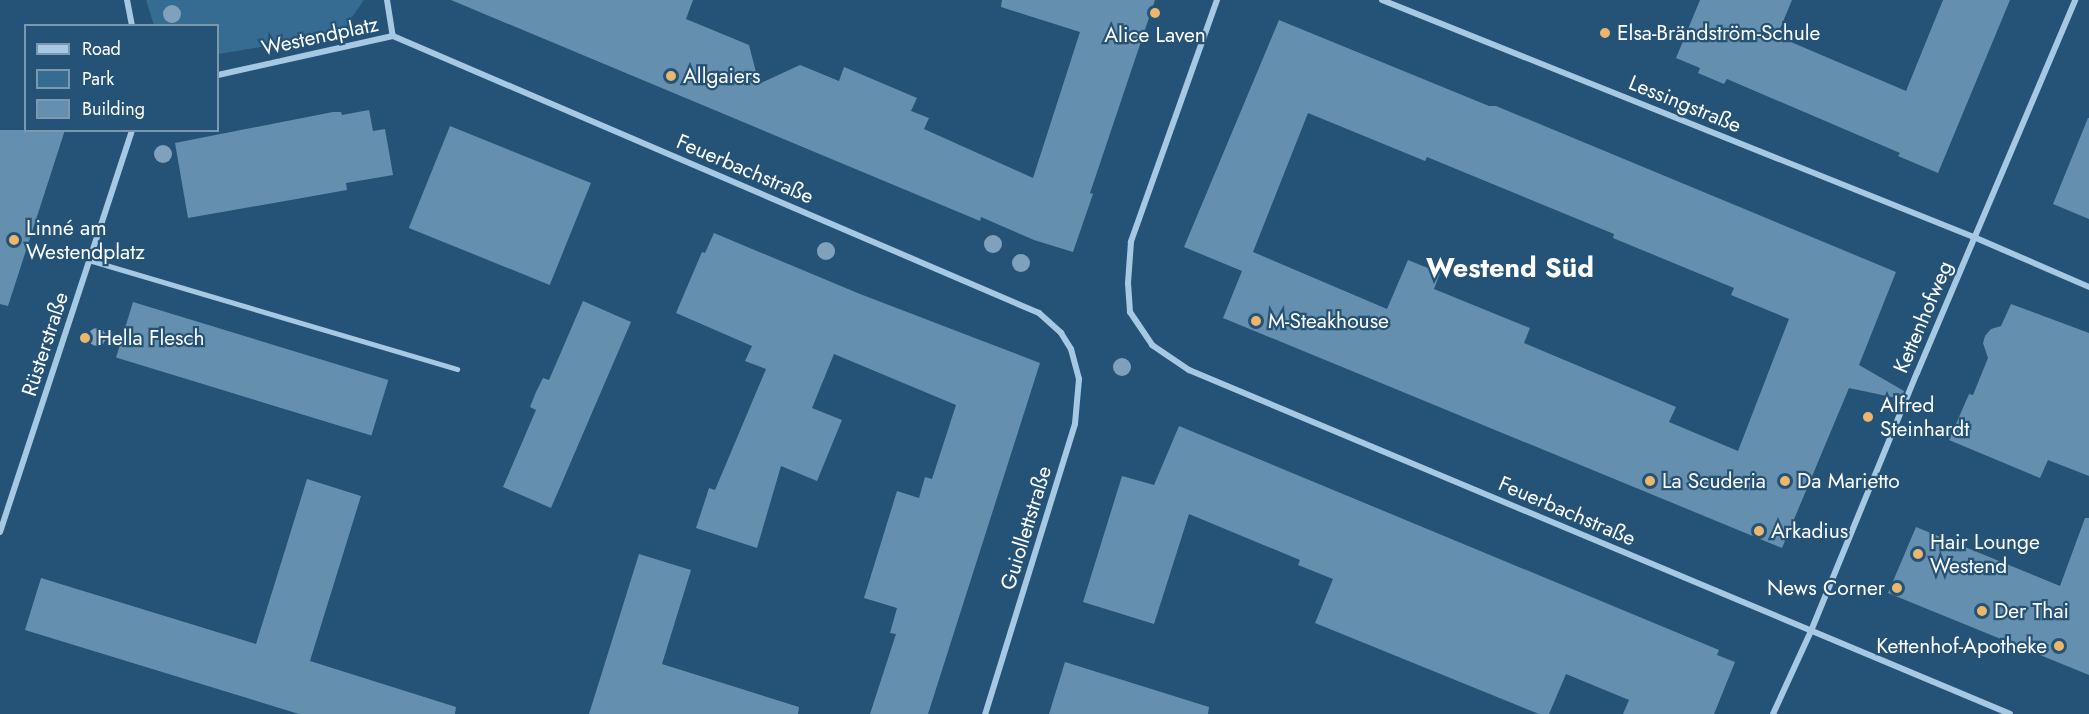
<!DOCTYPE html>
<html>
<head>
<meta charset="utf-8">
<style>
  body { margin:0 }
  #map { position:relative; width:2089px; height:714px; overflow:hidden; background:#255377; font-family:Jost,sans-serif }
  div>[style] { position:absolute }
  .green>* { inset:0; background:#366c92 }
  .building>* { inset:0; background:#658fae; transform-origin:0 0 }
  .lane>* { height:4.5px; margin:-2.25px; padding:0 2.25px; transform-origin:2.25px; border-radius:2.25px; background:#a6c9e3 }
  .street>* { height:6px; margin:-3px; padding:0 3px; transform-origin:3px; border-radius:3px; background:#a6c9e3 }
  .trees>* { width:18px; height:18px; margin:-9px; border-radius:50%; background:#7fa1bb }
  .dots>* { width:16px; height:16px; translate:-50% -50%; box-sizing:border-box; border:3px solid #255377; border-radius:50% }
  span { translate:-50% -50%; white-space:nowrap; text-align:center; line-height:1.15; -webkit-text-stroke:4.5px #255377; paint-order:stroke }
  .poi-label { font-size:21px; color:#fff }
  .left { translate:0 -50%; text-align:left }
  .right { translate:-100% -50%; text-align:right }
  .street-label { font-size:21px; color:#fff }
  .district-label { font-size:27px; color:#fff; font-weight:700 }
  .legend { position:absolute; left:24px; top:24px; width:195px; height:108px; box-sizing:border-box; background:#255377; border:2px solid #7c98ad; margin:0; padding:8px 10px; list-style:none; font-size:18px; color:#fff }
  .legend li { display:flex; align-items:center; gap:12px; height:30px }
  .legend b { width:30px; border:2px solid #7c98ad }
</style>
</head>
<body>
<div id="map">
  <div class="green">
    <div style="clip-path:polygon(146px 0,364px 0,346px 26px,327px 36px,218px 54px,218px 26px,154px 25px)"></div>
  </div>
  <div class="building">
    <div style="clip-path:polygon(451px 0,693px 0,686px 19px,749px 45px,759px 84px,800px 65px,839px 81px,844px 67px,917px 98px,911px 111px,929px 118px,924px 129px,1033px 178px,1080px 32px,1001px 7px,1002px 0,1155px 0,1090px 193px,1093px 194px,1073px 252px,1034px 240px,981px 217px,980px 221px)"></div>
    <div style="clip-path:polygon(1700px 0,1792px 0,1777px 36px,1906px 91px,1943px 0,2010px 0,1938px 173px,1898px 156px,1900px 153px,1727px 79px,1724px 84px,1698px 73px,1700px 68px,1676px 58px)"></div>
    <div style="clip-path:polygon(evenodd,1279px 20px,1489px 106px,1496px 106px,1896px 272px,1859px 365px,1904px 391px,1901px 399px,1849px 388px,1782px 548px,1223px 318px,1242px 271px,1184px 247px,1279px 20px,1308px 113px,1425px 161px,1427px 157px,1614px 234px,1613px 238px,1734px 288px,1731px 295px,1789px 319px,1738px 451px,1669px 422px,1676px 407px,1524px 343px,1530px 328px,1434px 289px,1440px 273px,1408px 260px,1387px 309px,1253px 252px,1308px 113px)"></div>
    <div style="clip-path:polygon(369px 110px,373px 131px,385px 129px,393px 175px,346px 183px,347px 190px,188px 218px,175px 143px,333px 112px,341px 112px,342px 115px)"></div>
    <div style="clip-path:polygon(2088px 118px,2089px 118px,2089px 219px,2053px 204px)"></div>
    <div style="left:450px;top:126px;width:152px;height:110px;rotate:22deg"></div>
    <div style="clip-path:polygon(0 130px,65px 130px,8px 306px,0 304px)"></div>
    <div style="clip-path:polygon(714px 233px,860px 294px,1040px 363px,928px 714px,870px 714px,896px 634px,890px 633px,897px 608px,864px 598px,897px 491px,919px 498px,925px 477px,932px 479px,956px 405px,834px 354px,812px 408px,842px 420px,817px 481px,781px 466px,757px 548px,696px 528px,709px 488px,715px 490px,766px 369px,745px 361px,752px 346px,676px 313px,702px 252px,705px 253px)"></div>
    <div style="clip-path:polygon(583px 301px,631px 322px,551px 508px,503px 487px,536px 410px,530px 407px,536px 392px,543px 378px,549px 380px)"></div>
    <div style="left:133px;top:302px;width:267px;height:58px;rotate:17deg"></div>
    <div style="clip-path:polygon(2011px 304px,2089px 333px,2089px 476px,2048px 460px,2040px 478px,1949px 440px,1969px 394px,1973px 395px,1988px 358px,1983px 343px,1985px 336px,1991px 329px,2001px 326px)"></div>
    <div style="clip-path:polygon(1179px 426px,1719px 650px,1717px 655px,1735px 662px,1714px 714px,1623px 714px,1629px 700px,1566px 674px,1549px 714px,1539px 714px,1315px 623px,1333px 579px,1298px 565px,1300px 560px,1189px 514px,1154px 624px,1083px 602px,1122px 476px,1154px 485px)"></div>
    <div style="clip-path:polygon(307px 479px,361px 496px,310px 661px,456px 707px,455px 714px,299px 714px,25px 630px,41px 578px,256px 644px)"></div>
    <div style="clip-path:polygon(2085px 518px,2089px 518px,2089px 675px,1888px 593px,1916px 527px,2060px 586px)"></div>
    <div style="clip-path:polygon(639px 554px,691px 570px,662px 664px,799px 707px,798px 714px,589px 714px)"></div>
    <div style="clip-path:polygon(1065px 662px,1209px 707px,1208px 714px,1049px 714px)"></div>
  </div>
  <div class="lane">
    <div style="left:89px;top:260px;width:384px;rotate:16.5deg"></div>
  </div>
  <div class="street">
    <div style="left:127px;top:0;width:26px;rotate:79deg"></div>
    <div style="left:387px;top:0;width:36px;rotate:81deg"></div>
    <div style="left:1217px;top:0;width:257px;rotate:109.6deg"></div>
    <div style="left:1131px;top:242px;width:41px;rotate:94.2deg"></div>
    <div style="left:1128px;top:283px;width:29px;rotate:86deg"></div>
    <div style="left:1130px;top:312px;width:40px;rotate:56deg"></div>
    <div style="left:1152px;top:345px;width:45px;rotate:34deg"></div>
    <div style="left:1189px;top:370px;width:890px;rotate:22.73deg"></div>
    <div style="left:1382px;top:0;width:640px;rotate:21.83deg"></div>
    <div style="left:1976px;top:238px;width:123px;rotate:23.4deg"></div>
    <div style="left:393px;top:36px;width:703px;rotate:23.21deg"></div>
    <div style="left:1039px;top:313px;width:30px;rotate:42deg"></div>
    <div style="left:1061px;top:333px;width:19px;rotate:58deg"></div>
    <div style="left:1071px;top:349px;width:31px;rotate:75deg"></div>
    <div style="left:1079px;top:379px;width:45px;rotate:95.1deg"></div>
    <div style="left:1075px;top:424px;width:304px;rotate:107.2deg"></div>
    <div style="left:218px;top:75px;width:179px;rotate:-12.6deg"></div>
    <div style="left:0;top:532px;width:423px;rotate:-71.8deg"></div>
    <div style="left:1773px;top:714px;width:91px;rotate:-65.4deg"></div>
    <div style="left:1811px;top:631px;width:279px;rotate:-67.7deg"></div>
    <div style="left:1917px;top:373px;width:405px;rotate:-67deg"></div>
  </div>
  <div class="trees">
    <div style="left:172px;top:14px"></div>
    <div style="left:163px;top:154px"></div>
    <div style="left:993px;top:244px"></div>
    <div style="left:826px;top:251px"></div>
    <div style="left:1021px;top:263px"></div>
    <div style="left:97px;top:337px"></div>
    <div style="left:1122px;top:367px"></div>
  </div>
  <div class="dots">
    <div style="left:1155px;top:13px;background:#ecb66b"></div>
    <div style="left:1605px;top:33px;background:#ecb66b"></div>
    <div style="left:671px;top:76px;background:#ecb66b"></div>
    <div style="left:14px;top:240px;background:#ecb66b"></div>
    <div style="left:1256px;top:321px;background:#ecb66b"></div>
    <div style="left:85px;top:338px;background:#ecb66b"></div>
    <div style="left:1868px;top:417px;background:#ecb66b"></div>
    <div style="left:1650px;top:481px;background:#ecb66b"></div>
    <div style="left:1785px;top:481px;background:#ecb66b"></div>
    <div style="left:1759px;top:531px;background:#ecb66b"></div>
    <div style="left:1918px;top:554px;background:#ecb66b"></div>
    <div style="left:1897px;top:588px;background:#ecb66b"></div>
    <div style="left:1982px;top:611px;background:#ecb66b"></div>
    <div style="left:2059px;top:646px;background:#ecb66b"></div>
  </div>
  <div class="poi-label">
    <span class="left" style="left:1617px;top:33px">Elsa-Brändström-Schule</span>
    <span style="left:1155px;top:35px">Alice Laven</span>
    <span class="left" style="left:683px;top:76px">Allgaiers</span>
    <span class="left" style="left:26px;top:240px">Linné am<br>Westendplatz</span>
    <span class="left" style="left:1268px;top:321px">M-Steakhouse</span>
    <span class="left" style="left:97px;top:338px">Hella Flesch</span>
    <span class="left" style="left:1880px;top:417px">Alfred<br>Steinhardt</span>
    <span class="left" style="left:1662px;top:481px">La Scuderia</span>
    <span class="left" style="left:1797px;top:481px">Da Marietto</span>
    <span class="left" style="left:1771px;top:531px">Arkadius</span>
    <span class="left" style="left:1930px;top:554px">Hair Lounge<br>Westend</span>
    <span class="right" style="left:1885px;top:588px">News Corner</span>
    <span class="left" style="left:1994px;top:611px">Der Thai</span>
    <span class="right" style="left:2047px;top:646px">Kettenhof-Apotheke</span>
  </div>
  <div class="street-label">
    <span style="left:320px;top:36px;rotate:-12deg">Westendplatz</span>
    <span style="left:1685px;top:104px;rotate:22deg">Lessingstraße</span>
    <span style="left:745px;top:169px;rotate:23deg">Feuerbachstraße</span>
    <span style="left:1923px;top:317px;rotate:-67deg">Kettenhofweg</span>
    <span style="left:45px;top:344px;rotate:-72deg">Rüsterstraße</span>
    <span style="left:1567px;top:511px;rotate:23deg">Feuerbachstraße</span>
    <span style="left:1026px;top:528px;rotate:-73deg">Guiollettstraße</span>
  </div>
  <div class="district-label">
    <span style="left:1510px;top:268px">Westend Süd</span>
  </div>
  <ul class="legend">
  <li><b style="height:8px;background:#a6c9e3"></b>Road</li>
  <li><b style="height:16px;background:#366c92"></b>Park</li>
  <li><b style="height:16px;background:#658fae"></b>Building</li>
  </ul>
</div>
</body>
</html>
